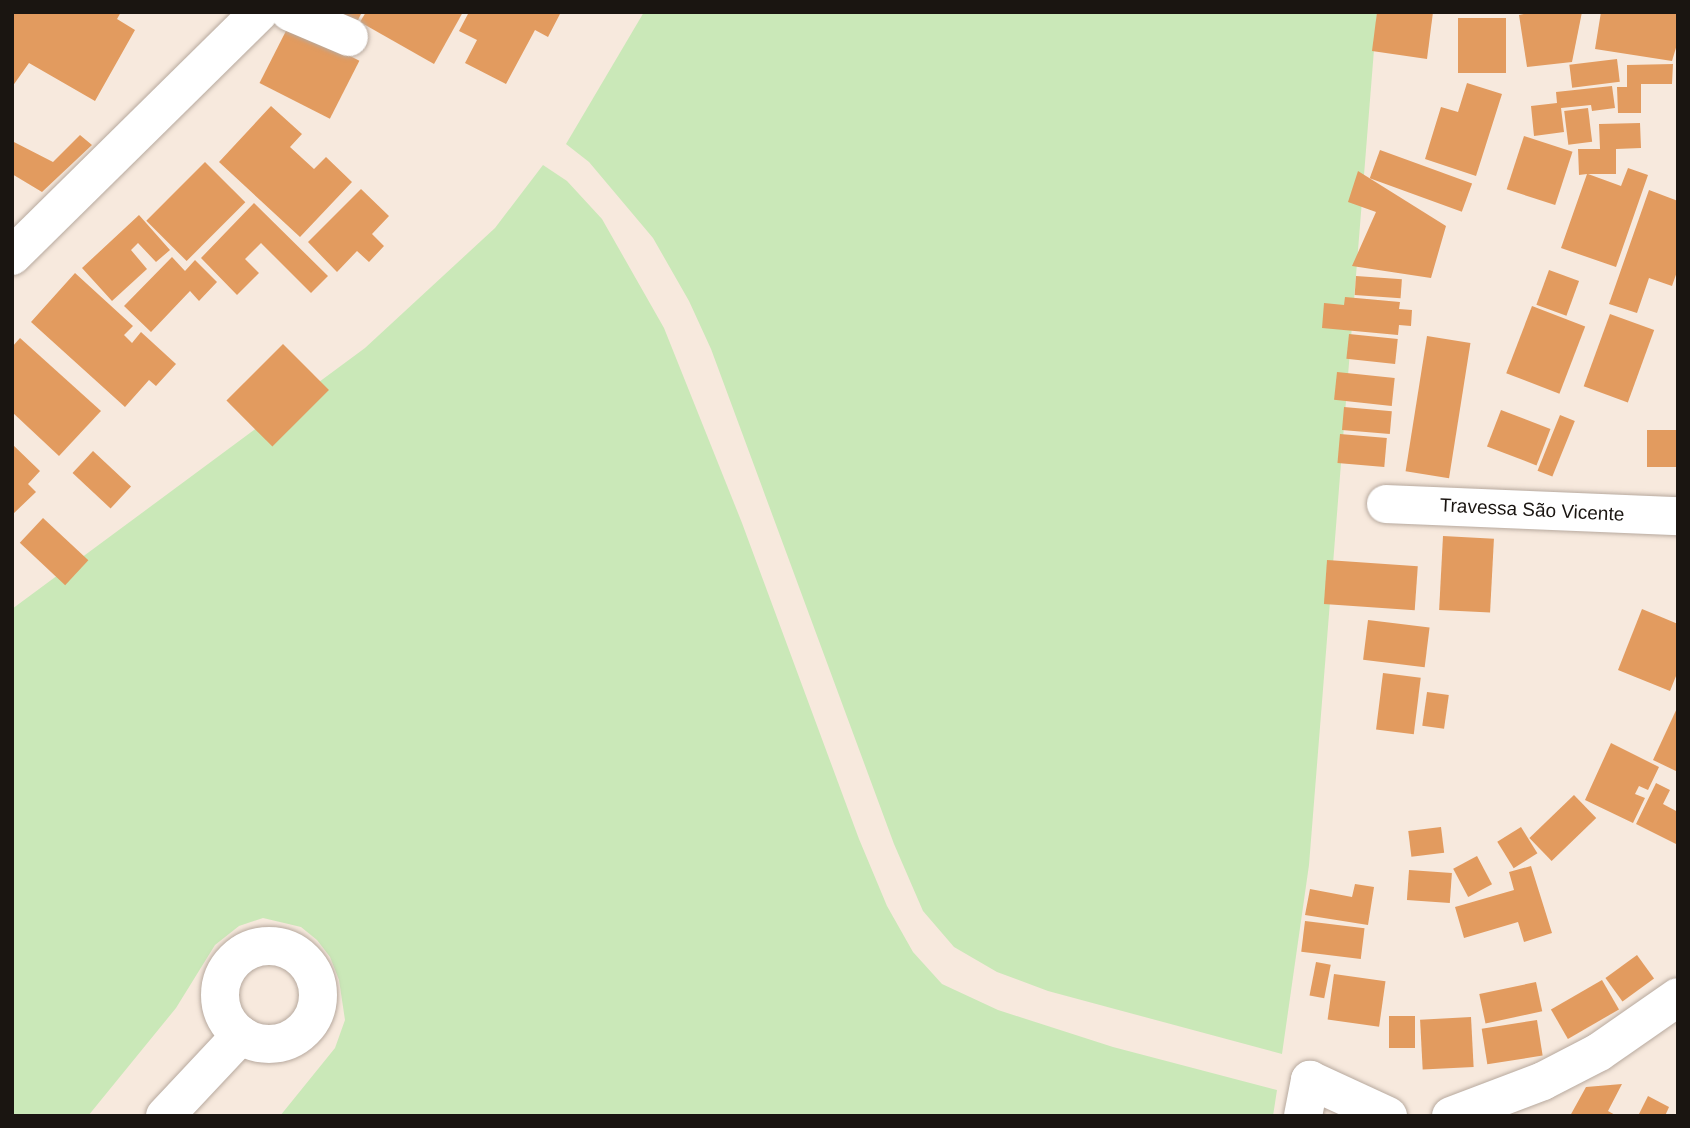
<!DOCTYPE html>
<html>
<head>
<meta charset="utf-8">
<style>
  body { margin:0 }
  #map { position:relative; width:1690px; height:1128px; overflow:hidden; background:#f7e9dd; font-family:Arial,sans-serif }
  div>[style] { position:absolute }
  .green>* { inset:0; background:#cae8b8 }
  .building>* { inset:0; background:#e29b5f; transform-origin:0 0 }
  .roads { filter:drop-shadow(0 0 2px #b7a99e) drop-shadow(0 0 2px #b7a99e) }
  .street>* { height:38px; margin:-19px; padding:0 19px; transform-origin:19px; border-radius:19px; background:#fff }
  .street>.ring { margin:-19px; padding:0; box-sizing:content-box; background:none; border:38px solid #fff; border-radius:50% }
  span { translate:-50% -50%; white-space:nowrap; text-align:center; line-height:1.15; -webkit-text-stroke:6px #fff; paint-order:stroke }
  .street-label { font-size:19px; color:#1a1511 }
  .frame { position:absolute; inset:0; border:14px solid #1a1511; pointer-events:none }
</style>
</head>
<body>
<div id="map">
  <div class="green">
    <div style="clip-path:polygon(644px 12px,1377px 12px,1309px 865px,1282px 1054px,1048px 991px,997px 972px,954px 947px,923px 911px,894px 844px,711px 349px,689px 301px,653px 238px,589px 162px,566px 144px)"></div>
    <div style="clip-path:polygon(543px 165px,567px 181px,602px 219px,664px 328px,742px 523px,859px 839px,887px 906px,913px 952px,942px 984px,998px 1010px,1113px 1047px,1277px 1090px,1273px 1116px,280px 1116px,335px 1048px,345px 1020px,339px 980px,330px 957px,317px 940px,301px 927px,263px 918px,239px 926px,215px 945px,176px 1008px,88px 1116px,12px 1116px,12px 609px,365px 348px,495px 228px)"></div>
  </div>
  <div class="building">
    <div style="clip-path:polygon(12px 12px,121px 12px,117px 19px,135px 30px,95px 101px,29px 63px,12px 87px)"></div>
    <div style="clip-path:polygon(324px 12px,362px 12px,354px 28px)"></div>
    <div style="clip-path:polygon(366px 12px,463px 12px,434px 64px,360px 22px)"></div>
    <div style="clip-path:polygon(469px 12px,495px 14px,561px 12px,548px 37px,535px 30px,506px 84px,465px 63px,477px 40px,459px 31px)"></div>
    <div style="clip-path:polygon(1377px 12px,1433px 12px,1427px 59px,1372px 51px)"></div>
    <div style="clip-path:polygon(1534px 12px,1582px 12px,1572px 62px,1527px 67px,1519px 15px)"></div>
    <div style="clip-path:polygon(1601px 12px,1678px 12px,1678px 41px,1672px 61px,1595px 49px)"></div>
    <div style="left:1458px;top:18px;width:48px;height:55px"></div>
    <div style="left:289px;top:25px;width:79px;height:65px;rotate:27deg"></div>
    <div style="left:1617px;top:59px;width:23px;height:48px;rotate:83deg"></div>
    <div style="clip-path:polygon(1673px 64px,1672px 84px,1641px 84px,1641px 113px,1618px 113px,1617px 87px,1627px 87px,1627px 65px)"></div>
    <div style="clip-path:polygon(1467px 83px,1502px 94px,1476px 176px,1425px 159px,1441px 107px,1458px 112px)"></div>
    <div style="clip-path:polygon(1612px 86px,1615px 108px,1592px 111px,1591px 105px,1561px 108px,1564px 132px,1534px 136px,1531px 106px,1557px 103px,1556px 92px)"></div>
    <div style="clip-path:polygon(271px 106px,302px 134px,290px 147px,314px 169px,326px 157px,352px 182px,300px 237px,219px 162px)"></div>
    <div style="left:1588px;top:108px;width:34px;height:24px;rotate:83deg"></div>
    <div style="clip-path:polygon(1640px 123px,1641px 148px,1616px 149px,1616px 174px,1588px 174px,1621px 186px,1628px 168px,1648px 175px,1616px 267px,1561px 248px,1587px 174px,1579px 175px,1578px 149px,1600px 149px,1599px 124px)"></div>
    <div style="clip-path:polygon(80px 135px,92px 145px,42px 192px,12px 174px,12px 141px,53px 162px)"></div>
    <div style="left:1524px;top:136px;width:51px;height:56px;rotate:18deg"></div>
    <div style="left:1380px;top:150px;width:98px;height:30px;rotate:20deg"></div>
    <div style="left:205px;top:162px;width:57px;height:83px;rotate:45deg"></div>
    <div style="clip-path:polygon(1358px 171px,1446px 226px,1431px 278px,1352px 266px,1376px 212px,1348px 202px)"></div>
    <div style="clip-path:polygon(361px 189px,389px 216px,372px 234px,384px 246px,369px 262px,357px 251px,337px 272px,308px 242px)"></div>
    <div style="clip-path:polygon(1649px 190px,1678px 201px,1678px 269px,1672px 286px,1649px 278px,1637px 313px,1609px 304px)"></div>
    <div style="clip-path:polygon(254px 203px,328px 276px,311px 293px,261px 243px,245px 259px,259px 273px,237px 295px,201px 258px)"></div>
    <div style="clip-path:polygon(139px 215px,170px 250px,156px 262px,138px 243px,131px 250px,147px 269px,112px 301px,82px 268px)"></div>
    <div style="clip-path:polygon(172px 257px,185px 271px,195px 260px,217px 282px,199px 301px,190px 291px,151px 332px,124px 306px)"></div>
    <div style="left:1549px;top:270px;width:32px;height:37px;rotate:20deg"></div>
    <div style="clip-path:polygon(75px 273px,133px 326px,124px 335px,132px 343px,141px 332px,176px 364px,156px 386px,149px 380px,125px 407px,31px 322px)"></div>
    <div style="left:1356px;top:276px;width:46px;height:19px;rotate:4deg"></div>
    <div style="clip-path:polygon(1345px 297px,1400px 302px,1399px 309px,1412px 310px,1411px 326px,1399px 325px,1398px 335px,1322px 328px,1324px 303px,1344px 305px)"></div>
    <div style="left:1532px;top:306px;width:57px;height:72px;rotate:21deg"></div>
    <div style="left:1610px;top:314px;width:47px;height:77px;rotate:20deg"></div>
    <div style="left:1349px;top:334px;width:49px;height:25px;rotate:6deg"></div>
    <div style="left:1427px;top:336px;width:44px;height:137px;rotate:9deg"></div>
    <div style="clip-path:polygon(20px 338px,101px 411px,59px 456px,12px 412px,12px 347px)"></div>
    <div style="left:283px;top:344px;width:65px;height:80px;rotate:45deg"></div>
    <div style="left:1337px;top:372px;width:58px;height:28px;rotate:6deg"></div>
    <div style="left:1344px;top:407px;width:48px;height:23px;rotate:5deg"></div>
    <div style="left:1501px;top:410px;width:53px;height:39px;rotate:21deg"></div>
    <div style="left:1560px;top:415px;width:16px;height:60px;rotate:22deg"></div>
    <div style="left:1678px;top:430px;width:37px;height:31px;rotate:90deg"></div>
    <div style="left:1340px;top:434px;width:47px;height:29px;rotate:5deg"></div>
    <div style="clip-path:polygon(12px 444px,40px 471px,28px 484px,36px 492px,12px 515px)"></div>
    <div style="left:93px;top:451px;width:52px;height:30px;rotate:43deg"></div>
    <div style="left:43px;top:518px;width:62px;height:34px;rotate:43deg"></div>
    <div style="left:1443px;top:536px;width:51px;height:74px;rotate:3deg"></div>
    <div style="left:1327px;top:560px;width:91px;height:44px;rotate:4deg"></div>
    <div style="clip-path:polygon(1642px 609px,1678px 624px,1678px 671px,1670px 691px,1618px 670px)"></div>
    <div style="left:1368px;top:620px;width:62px;height:40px;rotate:7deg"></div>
    <div style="left:1383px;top:673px;width:38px;height:57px;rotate:7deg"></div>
    <div style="left:1427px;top:692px;width:22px;height:34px;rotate:8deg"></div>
    <div style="clip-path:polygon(1678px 706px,1678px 772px,1653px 760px)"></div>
    <div style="clip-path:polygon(1611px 743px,1659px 767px,1648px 790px,1639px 786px,1635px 794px,1645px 798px,1633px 823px,1585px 800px)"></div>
    <div style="clip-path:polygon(1656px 783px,1670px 790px,1663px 804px,1678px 812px,1678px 845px,1636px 824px)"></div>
    <div style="left:1574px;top:795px;width:32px;height:62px;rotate:46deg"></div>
    <div style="left:1441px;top:827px;width:26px;height:33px;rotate:83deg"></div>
    <div style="left:1521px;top:827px;width:31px;height:28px;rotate:58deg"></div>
    <div style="left:1477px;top:856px;width:32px;height:27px;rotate:62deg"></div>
    <div style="clip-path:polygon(1531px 866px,1552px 933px,1524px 942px,1518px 922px,1464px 938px,1455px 907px,1514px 890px,1509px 872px)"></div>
    <div style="left:1409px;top:870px;width:43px;height:30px;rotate:4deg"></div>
    <div style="clip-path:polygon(1355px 884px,1374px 887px,1368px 925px,1305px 915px,1310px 889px,1352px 897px)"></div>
    <div style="left:1305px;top:921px;width:60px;height:31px;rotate:7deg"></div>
    <div style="left:1637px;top:955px;width:29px;height:39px;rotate:54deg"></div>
    <div style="left:1316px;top:962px;width:15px;height:34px;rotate:11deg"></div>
    <div style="left:1334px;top:974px;width:52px;height:46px;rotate:8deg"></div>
    <div style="left:1602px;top:980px;width:34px;height:59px;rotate:60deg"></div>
    <div style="left:1536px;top:982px;width:30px;height:58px;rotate:78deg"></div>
    <div style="left:1389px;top:1016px;width:26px;height:32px"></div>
    <div style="left:1471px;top:1017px;width:50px;height:51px;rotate:87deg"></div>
    <div style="left:1537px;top:1020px;width:36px;height:56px;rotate:81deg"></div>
    <div style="clip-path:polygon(1622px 1084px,1608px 1111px,1617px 1116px,1570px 1116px,1586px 1087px)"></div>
    <div style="clip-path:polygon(1648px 1096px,1669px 1107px,1665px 1116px,1638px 1116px)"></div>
  </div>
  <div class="roads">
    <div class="street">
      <div style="left:290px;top:12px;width:64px;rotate:23deg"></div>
      <div style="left:12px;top:256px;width:347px;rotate:-44.6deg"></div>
      <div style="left:1386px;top:504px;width:292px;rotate:2.4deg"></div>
      <div class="ring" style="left:220px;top:946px;width:60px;height:60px"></div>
      <div style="left:165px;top:1116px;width:111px;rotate:-46.8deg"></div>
      <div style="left:1303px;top:1116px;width:37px;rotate:-79deg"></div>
      <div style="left:1310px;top:1080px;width:86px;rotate:24.8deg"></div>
      <div style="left:1451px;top:1116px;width:98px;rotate:-20.8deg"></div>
      <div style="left:1543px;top:1081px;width:63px;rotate:-27.4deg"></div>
      <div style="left:1599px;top:1052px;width:96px;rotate:-34.8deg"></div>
    </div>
  </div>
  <div class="street-label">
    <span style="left:1532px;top:510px;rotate:3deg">Travessa São Vicente</span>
  </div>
  <div class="frame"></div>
</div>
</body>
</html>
